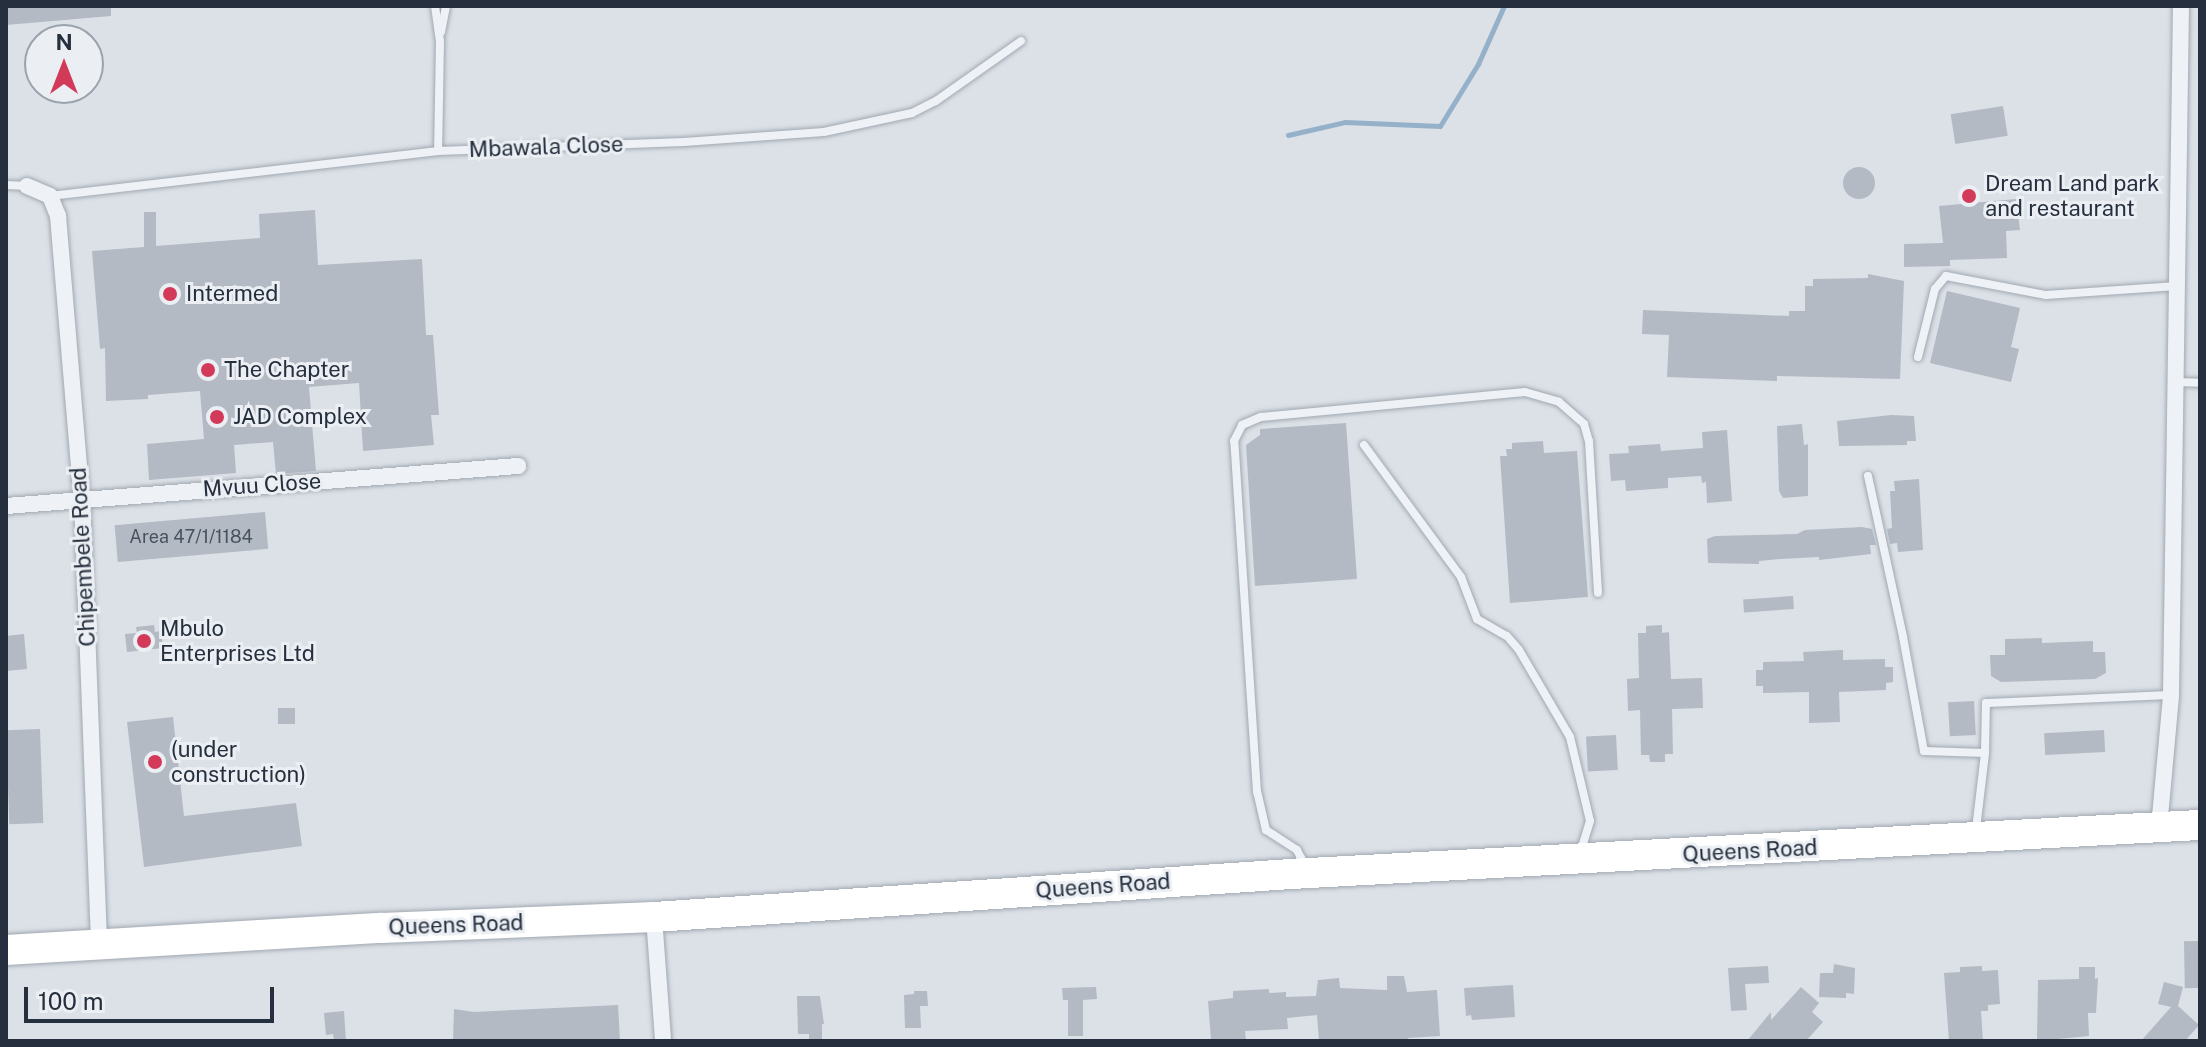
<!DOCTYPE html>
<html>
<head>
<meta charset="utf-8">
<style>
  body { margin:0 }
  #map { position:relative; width:2206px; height:1047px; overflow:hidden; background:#dce1e7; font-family:"Public Sans",sans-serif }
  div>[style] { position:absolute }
  .stream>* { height:5px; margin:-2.5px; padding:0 2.5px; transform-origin:2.5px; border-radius:2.5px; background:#95b1c9 }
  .building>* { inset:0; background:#b3bac4; transform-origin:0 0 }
  .round { border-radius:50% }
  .roads { filter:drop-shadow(0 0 2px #a1a8b1) drop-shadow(0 0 2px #a1a8b1) }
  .lane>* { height:8px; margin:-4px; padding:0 4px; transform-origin:4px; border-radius:4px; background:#eef1f5 }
  .street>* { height:16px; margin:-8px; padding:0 8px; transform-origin:8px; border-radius:8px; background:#eef1f5 }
  .highway>* { height:30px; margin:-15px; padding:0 15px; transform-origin:15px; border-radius:15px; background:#fff }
  .dots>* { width:22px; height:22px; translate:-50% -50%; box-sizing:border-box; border:4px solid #ebeff4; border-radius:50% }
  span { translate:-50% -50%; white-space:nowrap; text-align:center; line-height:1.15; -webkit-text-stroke:6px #ebeff4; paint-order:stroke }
  .number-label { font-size:18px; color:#48525f }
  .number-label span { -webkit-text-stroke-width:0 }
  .street-label { font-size:22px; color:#252f3d }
  .poi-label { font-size:22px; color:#252f3d }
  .left { translate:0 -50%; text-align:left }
  .frame { position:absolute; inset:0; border:8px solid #252f3d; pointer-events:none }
  .north { position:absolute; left:24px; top:24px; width:80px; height:80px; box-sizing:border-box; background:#ebeff4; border:2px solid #9ca2ab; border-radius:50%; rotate:0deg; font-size:22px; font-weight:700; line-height:32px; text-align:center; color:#252f3d }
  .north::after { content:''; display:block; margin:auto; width:28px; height:36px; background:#d33a5a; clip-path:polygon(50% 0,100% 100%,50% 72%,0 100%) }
  .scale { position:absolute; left:24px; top:987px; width:250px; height:36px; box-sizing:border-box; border:4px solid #252f3d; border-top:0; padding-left:10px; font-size:24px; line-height:28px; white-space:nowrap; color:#252f3d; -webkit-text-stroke:6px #ebeff4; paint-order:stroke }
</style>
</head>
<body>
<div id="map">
  <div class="stream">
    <div style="left:1288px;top:135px;width:58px;rotate:-12.8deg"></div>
    <div style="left:1345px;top:122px;width:95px;rotate:2.4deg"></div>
    <div style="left:1440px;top:126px;width:73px;rotate:-58.5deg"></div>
    <div style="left:1478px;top:64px;width:64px;rotate:-65.9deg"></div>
  </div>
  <div class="building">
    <div style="clip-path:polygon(6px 6px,111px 6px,111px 16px,6px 25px)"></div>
    <div style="left:2003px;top:106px;width:30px;height:53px;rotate:81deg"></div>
    <div class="round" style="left:1843px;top:167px;width:32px;height:32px"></div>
    <div style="clip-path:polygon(2016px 199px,2020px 230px,2006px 231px,2007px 258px,1950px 260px,1950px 266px,1904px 267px,1904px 244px,1943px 243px,1939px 206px)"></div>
    <div style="clip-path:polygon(315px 210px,318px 265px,422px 259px,426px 335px,433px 335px,439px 415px,431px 415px,434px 445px,363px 451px,359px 383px,309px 387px,316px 471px,276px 474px,273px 442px,234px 445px,236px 473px,149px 480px,147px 444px,204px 439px,200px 391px,148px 395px,148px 399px,106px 401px,105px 348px,100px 349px,92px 251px,144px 247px,144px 212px,156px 212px,156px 246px,260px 238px,259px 214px)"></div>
    <div style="clip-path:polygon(1868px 274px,1904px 281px,1900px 379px,1777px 376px,1777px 381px,1667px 377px,1669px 335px,1642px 334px,1643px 310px,1789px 316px,1789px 311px,1805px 311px,1805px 286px,1813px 286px,1813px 279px,1868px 278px)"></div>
    <div style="clip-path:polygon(1947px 291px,2020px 308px,2011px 347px,2019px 349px,2011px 382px,1930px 363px)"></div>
    <div style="clip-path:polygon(1891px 415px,1914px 416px,1916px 441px,1907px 441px,1907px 445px,1839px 446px,1837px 421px)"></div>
    <div style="clip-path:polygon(1346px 423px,1357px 579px,1255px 586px,1246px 445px,1260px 435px,1260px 429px)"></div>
    <div style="clip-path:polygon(1802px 424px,1804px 445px,1808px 444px,1808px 496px,1783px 498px,1779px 491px,1777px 426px)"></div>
    <div style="clip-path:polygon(1727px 430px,1732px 501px,1707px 503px,1706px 482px,1702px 483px,1701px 476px,1668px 478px,1668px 488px,1626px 491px,1625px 480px,1611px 481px,1609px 454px,1629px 453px,1628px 446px,1660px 444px,1661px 451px,1703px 448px,1702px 432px)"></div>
    <div style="clip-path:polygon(1543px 441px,1544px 453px,1577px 451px,1588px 597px,1510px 603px,1500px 456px,1507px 456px,1506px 449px,1512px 449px,1512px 443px)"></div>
    <div style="clip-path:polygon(1919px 479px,1923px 550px,1898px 552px,1897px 543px,1890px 544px,1887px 529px,1892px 528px,1890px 491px,1895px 491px,1894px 481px)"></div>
    <div style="left:265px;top:512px;width:37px;height:151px;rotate:85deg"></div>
    <div style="clip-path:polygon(1862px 527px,1872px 529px,1876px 545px,1870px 545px,1871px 554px,1819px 560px,1819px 557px,1780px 559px,1759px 561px,1759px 564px,1708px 563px,1707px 539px,1715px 536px,1797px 534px,1805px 530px)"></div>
    <div style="left:1793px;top:596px;width:13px;height:50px;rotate:86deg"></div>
    <div style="clip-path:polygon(154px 625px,155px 632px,161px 631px,163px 648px,127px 652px,125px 634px,137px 633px,136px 627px)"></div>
    <div style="clip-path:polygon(1662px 625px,1662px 633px,1669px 632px,1671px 679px,1702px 678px,1703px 708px,1672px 709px,1673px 754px,1665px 754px,1665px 762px,1650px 762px,1649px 755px,1641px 755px,1640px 710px,1628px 711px,1627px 679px,1639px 678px,1638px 633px,1646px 633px,1646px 626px)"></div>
    <div style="clip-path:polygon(24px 634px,27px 669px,6px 671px,6px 636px)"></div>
    <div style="clip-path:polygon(2042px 638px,2042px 643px,2093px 641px,2093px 652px,2105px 652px,2106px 673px,2095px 679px,2001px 682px,1991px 676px,1990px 655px,2005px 655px,2005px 639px)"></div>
    <div style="clip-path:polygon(1843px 650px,1843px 660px,1885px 659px,1885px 667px,1893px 667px,1893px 682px,1886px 683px,1886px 690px,1839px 692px,1840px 722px,1809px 723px,1809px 692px,1763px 693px,1763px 686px,1756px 686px,1756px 670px,1763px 670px,1763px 662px,1804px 661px,1803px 652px)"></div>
    <div style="left:1974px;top:701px;width:34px;height:26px;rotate:87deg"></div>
    <div style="left:295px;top:708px;width:16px;height:17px;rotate:90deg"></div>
    <div style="clip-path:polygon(173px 717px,184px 816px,296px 803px,302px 846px,144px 867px,127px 722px)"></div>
    <div style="left:40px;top:729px;width:94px;height:34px;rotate:88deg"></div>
    <div style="left:2104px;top:730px;width:22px;height:60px;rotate:87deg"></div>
    <div style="left:1616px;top:735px;width:35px;height:30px;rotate:87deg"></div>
    <div style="left:2199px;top:941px;width:47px;height:15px;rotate:89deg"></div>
    <div style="clip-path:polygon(1834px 964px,1855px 968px,1854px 994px,1846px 993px,1846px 998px,1819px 997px,1820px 973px,1833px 973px)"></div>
    <div style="clip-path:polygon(1768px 966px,1769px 983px,1745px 984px,1747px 1010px,1731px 1011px,1728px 968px)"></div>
    <div style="clip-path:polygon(1982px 966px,1982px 971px,1998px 970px,2000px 1004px,1988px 1005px,1988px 1011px,1981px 1011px,1983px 1041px,1949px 1041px,1944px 973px,1960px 972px,1960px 967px)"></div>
    <div style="clip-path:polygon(2079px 967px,2095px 967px,2095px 979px,2098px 978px,2096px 1013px,2088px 1013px,2089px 1036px,2037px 1041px,2038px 980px,2079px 979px)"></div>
    <div style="clip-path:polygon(1387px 976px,1404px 976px,1407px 992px,1437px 990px,1440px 1036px,1408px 1038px,1408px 1041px,1319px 1041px,1317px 1015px,1287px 1018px,1288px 1029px,1245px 1031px,1246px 1041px,1211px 1039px,1208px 1001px,1233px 998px,1233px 991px,1269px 989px,1269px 993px,1286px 992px,1286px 997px,1316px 996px,1318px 980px,1339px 978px,1340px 988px,1387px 990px)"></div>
    <div style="clip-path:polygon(2164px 982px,2183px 987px,2178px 1006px,2199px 1025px,2185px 1041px,2141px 1041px,2171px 1007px,2158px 1004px)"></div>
    <div style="clip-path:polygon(1513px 985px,1515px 1017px,1472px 1020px,1471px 1015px,1466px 1016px,1464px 988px)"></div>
    <div style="clip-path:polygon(1096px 987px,1097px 999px,1083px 1000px,1083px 1036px,1068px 1036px,1068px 1000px,1063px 1000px,1062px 988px)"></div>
    <div style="clip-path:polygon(1801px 987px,1819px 1003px,1812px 1012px,1823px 1022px,1806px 1041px,1747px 1041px,1771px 1012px,1771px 1020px)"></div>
    <div style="clip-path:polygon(914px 991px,927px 991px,928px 1006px,920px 1006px,921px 1028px,905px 1028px,904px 995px,914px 994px)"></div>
    <div style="clip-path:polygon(797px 996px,820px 996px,824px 1024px,822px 1024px,822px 1041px,809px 1041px,809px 1034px,798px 1034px)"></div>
    <div style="clip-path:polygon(618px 1005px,620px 1041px,453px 1041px,454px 1009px,474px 1012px)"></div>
    <div style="clip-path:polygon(344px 1011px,346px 1041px,334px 1041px,333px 1034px,326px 1035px,324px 1013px)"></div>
  </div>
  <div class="roads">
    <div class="lane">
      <div style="left:435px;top:6px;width:35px;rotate:82deg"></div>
      <div style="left:440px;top:41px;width:110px;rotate:91deg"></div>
      <div style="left:441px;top:32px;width:26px;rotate:-79deg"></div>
      <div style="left:6px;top:185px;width:21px;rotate:3deg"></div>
      <div style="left:50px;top:196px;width:391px;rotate:-6.6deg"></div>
      <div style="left:438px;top:151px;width:246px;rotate:-2.1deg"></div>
      <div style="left:684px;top:142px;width:140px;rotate:-4.1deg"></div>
      <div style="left:824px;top:132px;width:90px;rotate:-12.2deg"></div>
      <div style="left:912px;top:113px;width:27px;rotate:-27deg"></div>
      <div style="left:936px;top:101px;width:104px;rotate:-35.2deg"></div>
      <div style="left:1918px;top:357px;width:70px;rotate:-76deg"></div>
      <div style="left:1935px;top:289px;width:17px;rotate:-50deg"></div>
      <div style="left:1946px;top:276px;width:102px;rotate:10.8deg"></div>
      <div style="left:2046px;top:295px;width:131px;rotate:-3.9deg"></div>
      <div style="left:2175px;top:382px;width:25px;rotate:2deg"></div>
      <div style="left:1364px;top:445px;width:164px;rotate:53.7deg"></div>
      <div style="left:1461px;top:577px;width:45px;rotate:69.1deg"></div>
      <div style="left:1477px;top:619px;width:34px;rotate:30deg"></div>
      <div style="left:1507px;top:636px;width:18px;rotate:49deg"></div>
      <div style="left:1519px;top:650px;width:101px;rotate:59.6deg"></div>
      <div style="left:1570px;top:737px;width:86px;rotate:76.6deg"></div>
      <div style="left:1590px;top:821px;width:30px;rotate:107deg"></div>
      <div style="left:1868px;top:476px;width:165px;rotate:77.7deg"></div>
      <div style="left:1903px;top:637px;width:116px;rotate:79.6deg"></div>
      <div style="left:1924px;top:751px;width:61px;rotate:1.9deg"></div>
      <div style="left:1976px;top:829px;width:77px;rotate:-83.2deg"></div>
      <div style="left:1985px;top:753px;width:50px;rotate:-88.9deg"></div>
      <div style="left:1986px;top:703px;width:185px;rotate:-2.5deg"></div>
      <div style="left:1295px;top:867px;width:11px;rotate:-56deg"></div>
      <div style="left:1301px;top:858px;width:9px;rotate:-117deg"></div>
      <div style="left:1297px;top:850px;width:37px;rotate:-147deg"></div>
      <div style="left:1266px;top:830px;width:39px;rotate:-103deg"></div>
      <div style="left:1257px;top:792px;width:352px;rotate:-93.7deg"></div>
      <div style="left:1234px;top:441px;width:18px;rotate:-63deg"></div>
      <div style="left:1242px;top:425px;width:21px;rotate:-23deg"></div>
      <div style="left:1261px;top:417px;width:265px;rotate:-5.4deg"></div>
      <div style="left:1525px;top:392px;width:35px;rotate:16deg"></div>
      <div style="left:1559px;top:402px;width:33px;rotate:41deg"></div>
      <div style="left:1584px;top:424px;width:18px;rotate:74deg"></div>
      <div style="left:1589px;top:441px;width:152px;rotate:86.6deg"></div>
    </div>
    <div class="street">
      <div style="left:27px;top:186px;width:25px;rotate:23deg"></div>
      <div style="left:50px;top:196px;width:22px;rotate:68deg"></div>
      <div style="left:58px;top:216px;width:284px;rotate:85.2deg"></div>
      <div style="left:82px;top:499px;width:446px;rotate:87.8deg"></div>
      <div style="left:6px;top:506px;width:514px;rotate:-4.47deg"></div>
      <div style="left:2159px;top:828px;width:134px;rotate:-84.8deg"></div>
      <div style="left:2171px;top:695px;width:689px;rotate:-89.17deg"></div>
      <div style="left:654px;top:917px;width:124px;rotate:85.8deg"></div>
    </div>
    <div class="highway">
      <div style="left:6px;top:950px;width:376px;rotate:-3.4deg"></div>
      <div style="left:381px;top:928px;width:273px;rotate:-2.3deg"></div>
      <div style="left:654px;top:917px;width:638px;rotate:-3.86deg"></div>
      <div style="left:1291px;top:874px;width:910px;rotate:-3.09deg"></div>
    </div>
  </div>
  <div class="dots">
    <div style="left:1969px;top:196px;background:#d33a5a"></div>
    <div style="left:170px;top:294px;background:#d33a5a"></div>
    <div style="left:208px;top:370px;background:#d33a5a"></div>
    <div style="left:217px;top:417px;background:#d33a5a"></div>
    <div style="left:144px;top:641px;background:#d33a5a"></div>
    <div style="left:155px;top:762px;background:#d33a5a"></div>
  </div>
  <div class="number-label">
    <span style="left:191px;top:537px">Area 47/1/1184</span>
  </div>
  <div class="street-label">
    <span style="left:546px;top:147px;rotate:-2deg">Mbawala Close</span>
    <span style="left:262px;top:485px;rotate:-4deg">Mvuu Close</span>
    <span style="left:83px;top:557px;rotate:-93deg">Chipembele Road</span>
    <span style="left:1750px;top:851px;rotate:-3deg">Queens Road</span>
    <span style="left:1103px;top:886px;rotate:-4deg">Queens Road</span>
    <span style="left:456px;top:925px;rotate:-2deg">Queens Road</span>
  </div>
  <div class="poi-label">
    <span class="left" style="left:1985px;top:196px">Dream Land park<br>and restaurant</span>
    <span class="left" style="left:186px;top:294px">Intermed</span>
    <span class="left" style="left:224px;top:370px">The Chapter</span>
    <span class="left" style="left:233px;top:417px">JAD Complex</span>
    <span class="left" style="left:160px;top:641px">Mbulo<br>Enterprises Ltd</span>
    <span class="left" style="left:171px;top:762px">(under<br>construction)</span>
  </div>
  <div class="frame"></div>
  <div class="north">N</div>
  <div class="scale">100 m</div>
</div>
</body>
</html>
